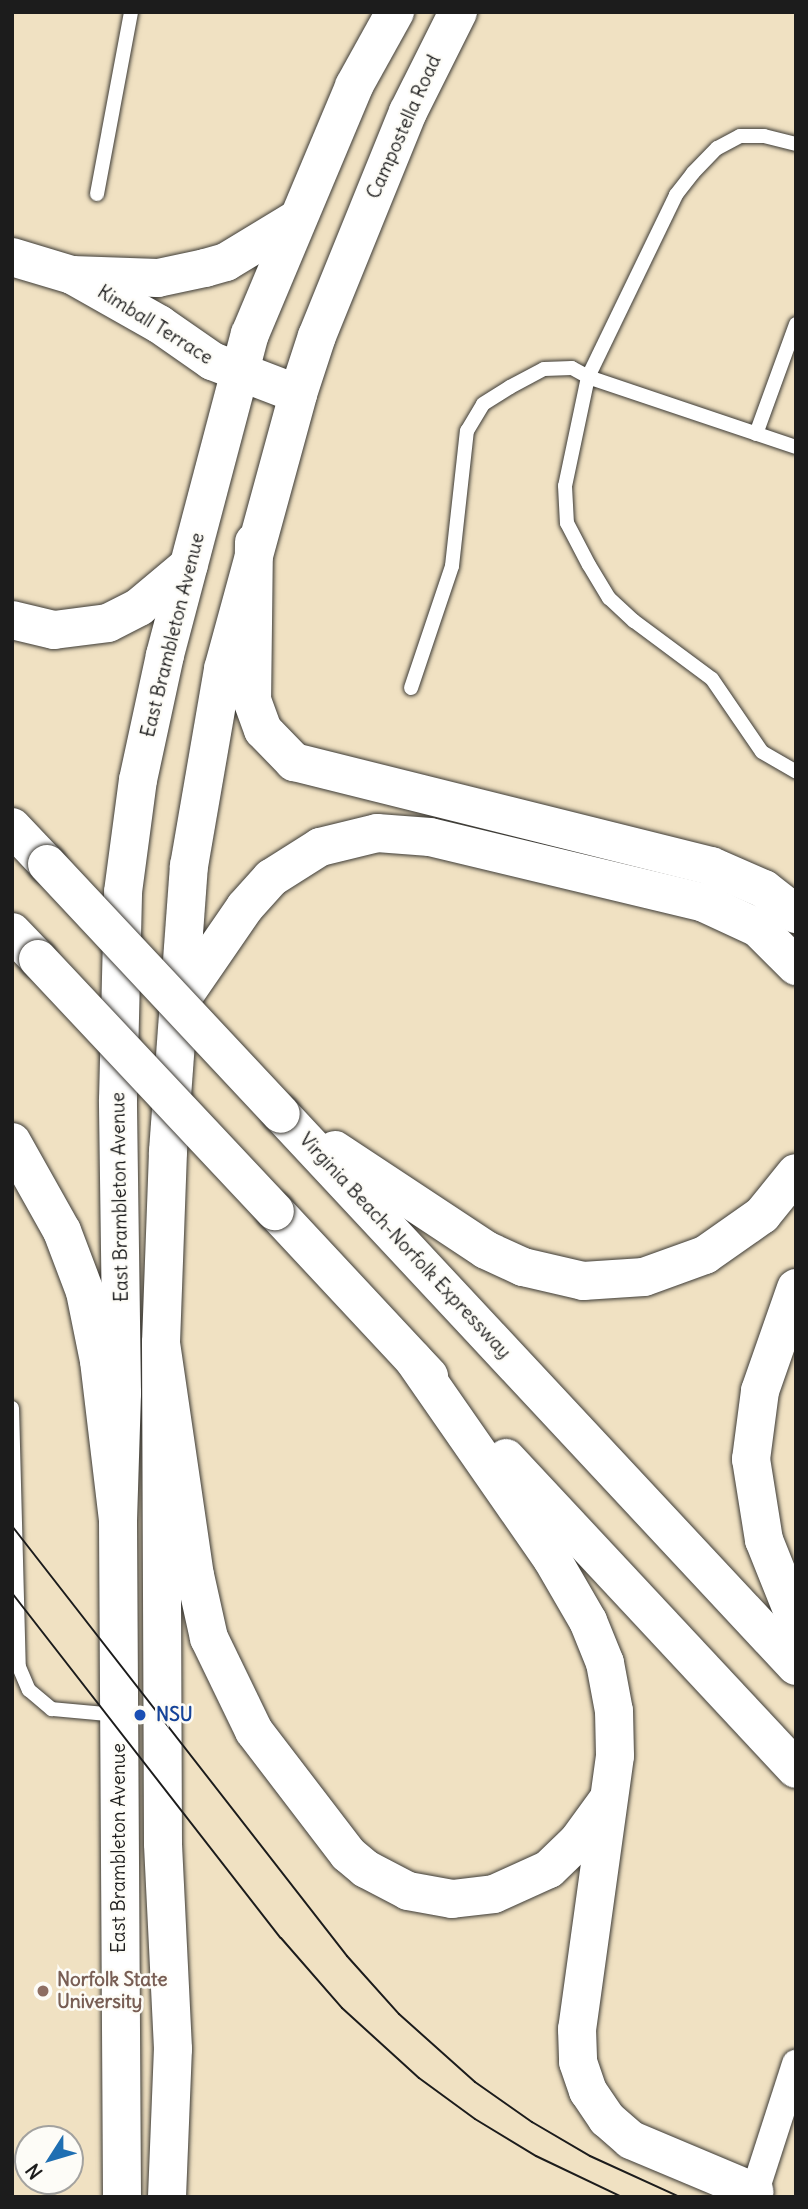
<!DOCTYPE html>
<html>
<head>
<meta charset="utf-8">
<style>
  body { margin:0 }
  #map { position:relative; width:808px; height:2209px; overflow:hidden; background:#f0e1c2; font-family:Delius,sans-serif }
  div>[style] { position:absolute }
  .roads { filter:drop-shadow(0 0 2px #3c3a35) drop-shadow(0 0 2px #3c3a35) }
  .lane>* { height:14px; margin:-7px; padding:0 7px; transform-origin:7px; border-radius:7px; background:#fff }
  .street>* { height:28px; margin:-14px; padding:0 14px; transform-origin:14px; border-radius:14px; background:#fff }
  .secondary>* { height:38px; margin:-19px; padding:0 19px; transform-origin:19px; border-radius:19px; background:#fff }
  .primary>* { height:38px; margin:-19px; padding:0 19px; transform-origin:19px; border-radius:19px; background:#fff }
  .highway>* { height:38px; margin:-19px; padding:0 19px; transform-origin:19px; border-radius:19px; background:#fff }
  .tram>* { height:2px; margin:-1px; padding:0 1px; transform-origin:1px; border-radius:1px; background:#1c1c1c }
  .bridges { filter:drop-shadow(0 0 2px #3c3a35) drop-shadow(0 0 2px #3c3a35) }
  .highway-bridge>* { height:38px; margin:-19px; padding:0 19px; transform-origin:19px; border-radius:19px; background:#fff }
  .dots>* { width:19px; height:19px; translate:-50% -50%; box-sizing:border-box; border:4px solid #fdfcf7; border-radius:50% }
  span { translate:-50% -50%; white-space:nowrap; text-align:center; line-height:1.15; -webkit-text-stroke:5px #fdfcf7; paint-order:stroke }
  .street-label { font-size:19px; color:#1c1c1c }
  .transit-label { font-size:19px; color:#164399; font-weight:700 }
  .left { translate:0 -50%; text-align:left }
  .education-label { font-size:19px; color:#785e54; font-weight:700 }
  .frame { position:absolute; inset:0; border:14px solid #1c1c1c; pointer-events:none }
  .north { position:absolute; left:14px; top:2125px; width:70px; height:70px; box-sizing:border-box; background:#fdfcf7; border:2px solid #a3a29f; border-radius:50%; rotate:233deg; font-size:19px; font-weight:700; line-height:28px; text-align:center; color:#1c1c1c }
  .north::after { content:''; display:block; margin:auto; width:24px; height:32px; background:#1f6fb2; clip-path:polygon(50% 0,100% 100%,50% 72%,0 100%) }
</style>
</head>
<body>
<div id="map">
  <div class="roads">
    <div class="lane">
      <div style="left:796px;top:144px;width:33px;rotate:-166deg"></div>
      <div style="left:764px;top:136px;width:24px;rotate:180deg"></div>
      <div style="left:740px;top:136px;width:26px;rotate:152deg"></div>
      <div style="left:717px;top:148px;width:35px;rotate:134deg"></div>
      <div style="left:693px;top:173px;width:28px;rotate:128deg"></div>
      <div style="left:676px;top:195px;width:202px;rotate:115.8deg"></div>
      <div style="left:588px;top:377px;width:219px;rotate:18.6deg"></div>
      <div style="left:97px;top:194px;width:185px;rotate:-79.4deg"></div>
      <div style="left:756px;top:434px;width:117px;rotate:-70deg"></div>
      <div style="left:411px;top:688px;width:129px;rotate:-71.4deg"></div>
      <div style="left:452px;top:566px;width:136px;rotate:-83.7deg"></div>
      <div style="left:467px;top:431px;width:31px;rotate:-59deg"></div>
      <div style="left:483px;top:404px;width:32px;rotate:-32deg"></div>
      <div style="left:510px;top:387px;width:38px;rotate:-28deg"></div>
      <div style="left:544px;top:369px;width:28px;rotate:-2deg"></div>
      <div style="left:572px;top:368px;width:18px;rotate:29deg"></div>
      <div style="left:588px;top:377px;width:111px;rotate:101.9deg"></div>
      <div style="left:565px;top:486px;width:37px;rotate:87deg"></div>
      <div style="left:567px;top:523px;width:47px;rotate:62.4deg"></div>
      <div style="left:589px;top:565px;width:39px;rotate:59deg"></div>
      <div style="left:609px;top:598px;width:34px;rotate:43deg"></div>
      <div style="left:634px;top:621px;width:97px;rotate:36.6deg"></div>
      <div style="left:712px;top:679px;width:88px;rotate:55.6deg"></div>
      <div style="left:762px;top:752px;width:39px;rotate:30deg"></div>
      <div style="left:12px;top:1408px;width:259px;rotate:88.5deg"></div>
      <div style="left:19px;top:1667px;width:25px;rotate:67deg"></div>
      <div style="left:29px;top:1690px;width:30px;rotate:40deg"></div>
      <div style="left:52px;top:1709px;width:65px;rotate:5.3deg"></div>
    </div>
    <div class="street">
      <div style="left:753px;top:2197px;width:140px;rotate:-72.1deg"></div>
    </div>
    <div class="secondary">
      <div style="left:12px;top:257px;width:63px;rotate:16.7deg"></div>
      <div style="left:72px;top:275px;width:100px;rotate:29.4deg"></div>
      <div style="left:159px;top:324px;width:65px;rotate:34.9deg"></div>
      <div style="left:212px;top:361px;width:92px;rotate:21deg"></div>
    </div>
    <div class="primary">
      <div style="left:72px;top:275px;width:86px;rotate:2deg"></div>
      <div style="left:158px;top:278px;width:48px;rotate:-12deg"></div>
      <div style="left:205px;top:268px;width:22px;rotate:-16deg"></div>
      <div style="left:226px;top:262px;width:81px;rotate:-31.3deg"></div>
      <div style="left:122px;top:2197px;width:676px;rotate:-90.34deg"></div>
      <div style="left:118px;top:1521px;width:128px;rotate:-88.2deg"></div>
      <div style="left:122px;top:1393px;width:293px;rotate:-90.8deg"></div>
      <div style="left:118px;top:1100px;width:208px;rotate:-88.6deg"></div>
      <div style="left:123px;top:892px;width:113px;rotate:-82.4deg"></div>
      <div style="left:138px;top:780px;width:128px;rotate:-77.8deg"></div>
      <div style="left:165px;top:655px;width:332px;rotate:-75.2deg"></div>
      <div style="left:250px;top:334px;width:269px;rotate:-67.2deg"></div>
      <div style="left:354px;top:86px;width:85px;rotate:-61deg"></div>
      <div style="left:167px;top:2197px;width:148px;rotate:-87.7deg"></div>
      <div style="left:173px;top:2049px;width:206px;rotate:-92.8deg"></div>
      <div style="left:163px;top:1843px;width:500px;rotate:-90.23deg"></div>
      <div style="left:161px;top:1343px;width:192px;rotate:-87.9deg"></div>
      <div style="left:168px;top:1151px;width:286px;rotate:-85.8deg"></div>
      <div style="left:189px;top:866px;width:200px;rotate:-80.2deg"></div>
      <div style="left:223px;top:669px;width:285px;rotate:-74.7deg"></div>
      <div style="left:298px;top:394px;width:61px;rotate:-71.9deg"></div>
      <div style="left:317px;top:336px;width:242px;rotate:-67.9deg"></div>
      <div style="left:408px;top:112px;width:112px;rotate:-63.4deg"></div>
    </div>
    <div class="highway">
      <div style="left:254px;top:542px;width:158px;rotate:90.7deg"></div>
      <div style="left:252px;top:700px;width:32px;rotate:70deg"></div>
      <div style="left:263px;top:730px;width:45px;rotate:45.9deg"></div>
      <div style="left:294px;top:762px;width:430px;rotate:14deg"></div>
      <div style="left:711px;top:866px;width:58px;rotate:23.5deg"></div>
      <div style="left:764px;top:889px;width:41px;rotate:38deg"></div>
      <div style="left:12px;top:620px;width:43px;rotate:13.4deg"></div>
      <div style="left:54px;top:630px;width:54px;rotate:-7.4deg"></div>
      <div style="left:108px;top:623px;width:35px;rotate:-27deg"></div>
      <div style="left:139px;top:607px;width:65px;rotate:-40deg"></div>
      <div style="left:12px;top:827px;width:51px;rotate:46.6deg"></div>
      <div style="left:12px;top:932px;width:37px;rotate:46deg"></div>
      <div style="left:179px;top:1003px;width:116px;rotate:-55.5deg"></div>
      <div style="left:245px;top:907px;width:39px;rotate:-48deg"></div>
      <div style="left:271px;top:878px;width:58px;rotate:-32.3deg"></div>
      <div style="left:320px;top:847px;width:59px;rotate:-13.8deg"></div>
      <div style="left:377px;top:833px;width:53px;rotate:4.3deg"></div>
      <div style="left:430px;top:837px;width:282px;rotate:13.5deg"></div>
      <div style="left:704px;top:903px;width:60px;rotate:24.8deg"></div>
      <div style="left:758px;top:928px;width:54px;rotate:45deg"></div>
      <div style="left:281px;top:1114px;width:755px;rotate:46.99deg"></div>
      <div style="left:12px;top:1142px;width:102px;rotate:60.7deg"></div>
      <div style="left:62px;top:1231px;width:65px;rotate:69.3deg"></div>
      <div style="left:85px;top:1292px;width:70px;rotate:78.5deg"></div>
      <div style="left:99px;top:1361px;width:161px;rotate:83.2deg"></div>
      <div style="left:335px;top:1150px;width:181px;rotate:33.5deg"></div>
      <div style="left:486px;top:1250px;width:41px;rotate:24.7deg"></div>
      <div style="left:523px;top:1267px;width:62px;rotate:13.1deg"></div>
      <div style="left:583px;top:1281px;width:61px;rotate:-3.8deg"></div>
      <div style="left:644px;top:1277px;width:65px;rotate:-19.8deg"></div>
      <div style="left:705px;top:1255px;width:70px;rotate:-35.1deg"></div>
      <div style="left:762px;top:1215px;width:54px;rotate:-51deg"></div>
      <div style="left:275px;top:1211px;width:226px;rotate:47deg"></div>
      <div style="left:796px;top:1288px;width:109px;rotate:109.3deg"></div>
      <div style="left:760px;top:1391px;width:69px;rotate:97.5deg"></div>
      <div style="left:751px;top:1459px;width:82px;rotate:80.9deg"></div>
      <div style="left:764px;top:1540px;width:86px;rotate:68.2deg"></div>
      <div style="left:161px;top:1343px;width:234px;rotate:81.7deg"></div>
      <div style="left:195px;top:1575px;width:65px;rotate:77.5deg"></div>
      <div style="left:209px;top:1638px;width:103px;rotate:64.2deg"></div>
      <div style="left:254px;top:1731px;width:155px;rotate:52.6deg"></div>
      <div style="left:348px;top:1854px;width:23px;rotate:40deg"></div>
      <div style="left:366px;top:1869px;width:47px;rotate:27.6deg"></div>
      <div style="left:408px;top:1891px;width:45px;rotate:10.3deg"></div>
      <div style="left:452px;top:1899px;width:42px;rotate:-6.8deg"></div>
      <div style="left:494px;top:1894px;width:60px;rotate:-24.4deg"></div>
      <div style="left:549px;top:1869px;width:40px;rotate:-44deg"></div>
      <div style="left:578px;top:1841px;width:49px;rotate:-54.1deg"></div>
      <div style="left:413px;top:1359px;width:244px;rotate:55.2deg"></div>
      <div style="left:552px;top:1559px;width:72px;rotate:59.9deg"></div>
      <div style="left:588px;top:1621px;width:45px;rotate:68deg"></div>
      <div style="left:605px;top:1663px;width:49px;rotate:79.4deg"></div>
      <div style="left:614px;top:1711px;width:45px;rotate:88.7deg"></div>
      <div style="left:615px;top:1756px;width:276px;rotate:97.9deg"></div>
      <div style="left:577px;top:2029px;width:33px;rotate:88deg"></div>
      <div style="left:578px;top:2062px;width:31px;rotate:71deg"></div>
      <div style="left:588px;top:2091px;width:34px;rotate:56deg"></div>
      <div style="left:607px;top:2119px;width:32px;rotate:41deg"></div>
      <div style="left:631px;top:2140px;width:134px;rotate:22.8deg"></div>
      <div style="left:506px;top:1458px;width:425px;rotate:47deg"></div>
    </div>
  </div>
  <div class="tram">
    <div style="left:12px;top:1526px;width:545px;rotate:52.08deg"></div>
    <div style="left:347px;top:1956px;width:78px;rotate:48.1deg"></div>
    <div style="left:399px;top:2014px;width:102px;rotate:41.8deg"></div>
    <div style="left:475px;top:2082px;width:70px;rotate:35.1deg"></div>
    <div style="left:532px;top:2122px;width:67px;rotate:30.4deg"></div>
    <div style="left:590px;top:2156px;width:99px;rotate:24.5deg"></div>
    <div style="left:12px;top:1593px;width:437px;rotate:52.1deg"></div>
    <div style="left:281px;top:1938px;width:93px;rotate:48.9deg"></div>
    <div style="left:342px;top:2008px;width:104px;rotate:42.3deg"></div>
    <div style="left:419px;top:2078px;width:69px;rotate:36.2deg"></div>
    <div style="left:475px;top:2119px;width:71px;rotate:31.2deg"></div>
    <div style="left:536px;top:2156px;width:95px;rotate:25.5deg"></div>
  </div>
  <div class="bridges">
    <div class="highway-bridge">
      <div style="left:47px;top:864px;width:342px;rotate:46.9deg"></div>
      <div style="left:38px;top:959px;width:346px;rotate:46.8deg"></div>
    </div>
  </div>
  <div class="dots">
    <div style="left:140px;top:1715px;background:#1a4fb4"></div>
    <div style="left:43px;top:1991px;background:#8d6e63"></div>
  </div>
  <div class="street-label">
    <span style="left:404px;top:127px;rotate:-66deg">Campostella Road</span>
    <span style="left:155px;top:325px;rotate:32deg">Kimball Terrace</span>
    <span style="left:173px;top:635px;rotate:-76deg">East Brambleton Avenue</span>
    <span style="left:120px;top:1197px;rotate:-91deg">East Brambleton Avenue</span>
    <span style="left:405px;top:1246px;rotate:47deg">Virginia Beach-Norfolk Expressway</span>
    <span style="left:119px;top:1848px;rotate:-90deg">East Brambleton Avenue</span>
  </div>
  <div class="transit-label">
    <span class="left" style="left:156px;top:1715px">NSU</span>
  </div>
  <div class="education-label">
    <span class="left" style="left:57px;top:1991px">Norfolk State<br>University</span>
  </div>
  <div class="frame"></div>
  <div class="north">N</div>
</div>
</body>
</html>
